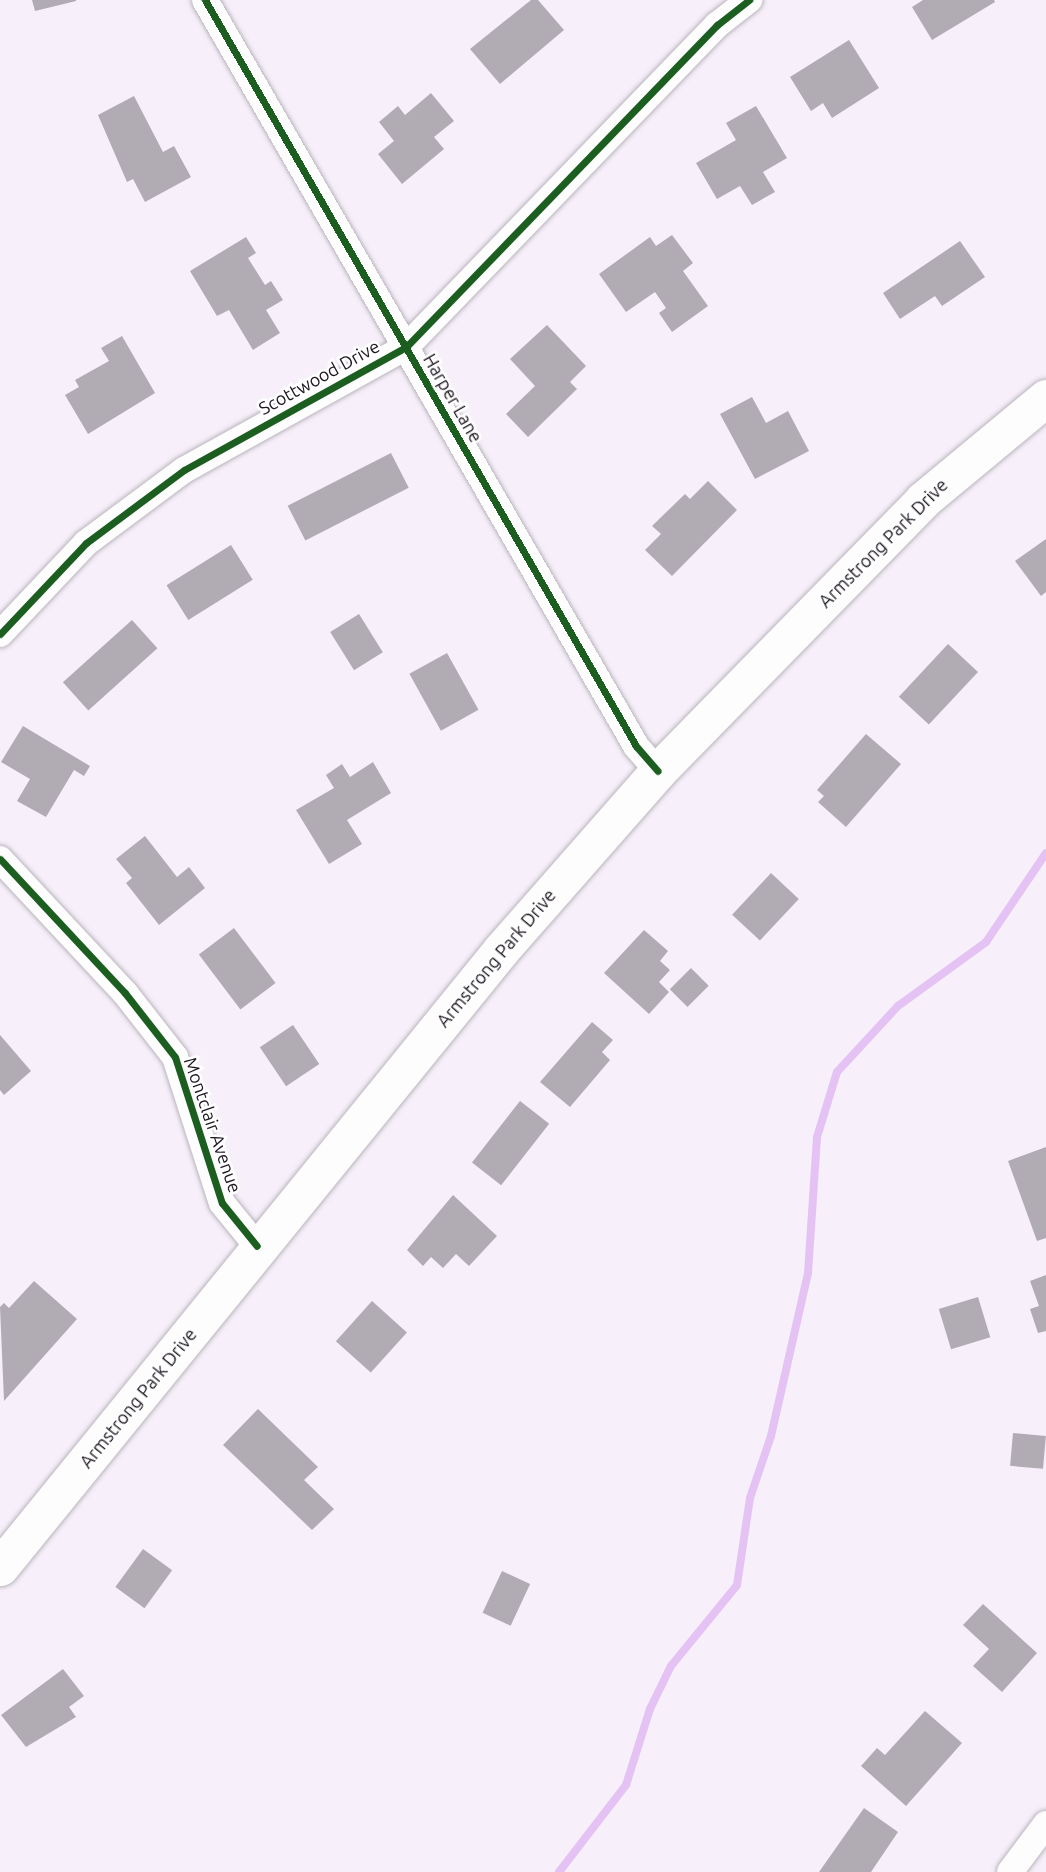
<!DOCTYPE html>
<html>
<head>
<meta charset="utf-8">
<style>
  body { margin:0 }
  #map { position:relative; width:1046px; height:1872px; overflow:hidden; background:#f7f0fa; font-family:Ubuntu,sans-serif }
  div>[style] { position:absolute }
  .stream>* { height:8px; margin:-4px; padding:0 4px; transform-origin:4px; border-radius:4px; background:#e4c3f4 }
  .building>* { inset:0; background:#b1abb4; transform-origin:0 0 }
  .roads { filter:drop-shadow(0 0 2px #bab4be) drop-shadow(0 0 2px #bab4be) }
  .minor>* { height:26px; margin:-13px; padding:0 13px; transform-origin:13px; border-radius:13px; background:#fefdfe }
  .secondary>* { height:37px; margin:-18.5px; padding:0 18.5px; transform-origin:18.5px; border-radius:18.5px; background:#fefdfe }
  .cycleway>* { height:7px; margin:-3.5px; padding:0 3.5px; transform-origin:3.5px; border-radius:3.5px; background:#1b5e20 }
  span { translate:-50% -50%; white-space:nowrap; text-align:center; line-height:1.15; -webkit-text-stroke:5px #fff; paint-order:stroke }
  .street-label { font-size:18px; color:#1d1721 }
</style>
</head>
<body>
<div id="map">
  <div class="stream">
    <div style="left:559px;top:1872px;width:110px;rotate:-52.4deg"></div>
    <div style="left:626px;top:1785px;width:80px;rotate:-72.5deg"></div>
    <div style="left:650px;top:1709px;width:48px;rotate:-64deg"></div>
    <div style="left:671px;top:1666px;width:104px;rotate:-50.8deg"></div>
    <div style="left:737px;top:1585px;width:88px;rotate:-81.5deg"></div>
    <div style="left:750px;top:1498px;width:65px;rotate:-71.3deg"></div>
    <div style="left:771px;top:1436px;width:167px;rotate:-77.2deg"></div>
    <div style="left:808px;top:1273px;width:136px;rotate:-86.2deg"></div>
    <div style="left:817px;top:1137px;width:68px;rotate:-72.9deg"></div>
    <div style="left:837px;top:1072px;width:90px;rotate:-47.3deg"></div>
    <div style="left:898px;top:1006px;width:109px;rotate:-36deg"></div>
    <div style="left:986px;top:942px;width:107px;rotate:-56deg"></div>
  </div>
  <div class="building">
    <div style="clip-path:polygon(32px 0,76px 0,76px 1px,35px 11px)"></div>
    <div style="clip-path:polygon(531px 0,538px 0,564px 30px,500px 84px,470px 49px)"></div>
    <div style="clip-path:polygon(923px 0,994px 0,995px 2px,932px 40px,912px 7px)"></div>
    <div style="clip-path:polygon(849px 40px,879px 88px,832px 118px,823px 103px,811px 111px,790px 77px)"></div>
    <div style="clip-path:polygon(431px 93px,454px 121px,434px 137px,444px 149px,402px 184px,378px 154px,394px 141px,379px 122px,398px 106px,405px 115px)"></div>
    <div style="clip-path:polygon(134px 96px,163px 152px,174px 146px,191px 177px,145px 202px,133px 179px,127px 182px,98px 115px)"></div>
    <div style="clip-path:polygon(756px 106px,787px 158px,763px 172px,775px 192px,752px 205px,740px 186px,717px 199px,696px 163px,736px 140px,726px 123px)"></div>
    <div style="clip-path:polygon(672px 235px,693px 263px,683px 271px,708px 306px,672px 332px,659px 313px,666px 308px,655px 292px,626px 312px,599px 274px,650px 237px,656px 246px)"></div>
    <div style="clip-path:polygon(246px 237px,256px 253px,248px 258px,265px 285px,271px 281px,283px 300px,266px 310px,280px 333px,253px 350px,229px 310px,217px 316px,190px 271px)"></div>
    <div style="clip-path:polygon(960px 241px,985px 277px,942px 306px,935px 296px,900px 319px,883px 293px)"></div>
    <div style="clip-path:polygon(547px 325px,586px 366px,570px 382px,577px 389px,528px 437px,506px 414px,535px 386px,510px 359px)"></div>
    <div style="clip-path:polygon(122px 336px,155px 393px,88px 434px,65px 395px,79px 387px,75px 380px,109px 361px,101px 348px)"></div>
    <div style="clip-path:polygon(752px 397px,766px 423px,788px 411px,809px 451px,755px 479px,720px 414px)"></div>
    <div style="left:391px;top:453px;width:39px;height:116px;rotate:63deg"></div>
    <div style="clip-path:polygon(708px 481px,737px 510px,672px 576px,645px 550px,661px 534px,652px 526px,685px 494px,690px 499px)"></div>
    <div style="clip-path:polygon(1046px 539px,1046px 592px,1041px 596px,1015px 561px)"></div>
    <div style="left:231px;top:545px;width:41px;height:76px;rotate:58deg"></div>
    <div style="left:359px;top:614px;width:45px;height:34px;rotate:58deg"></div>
    <div style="left:132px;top:620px;width:38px;height:93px;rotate:48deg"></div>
    <div style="left:948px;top:644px;width:41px;height:72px;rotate:43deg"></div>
    <div style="left:447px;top:653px;width:65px;height:43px;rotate:61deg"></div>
    <div style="clip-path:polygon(23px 726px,90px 766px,84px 776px,74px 770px,46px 817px,17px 801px,30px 779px,1px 762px)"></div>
    <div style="clip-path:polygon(866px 734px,901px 764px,846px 827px,818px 802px,824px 796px,817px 790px)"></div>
    <div style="clip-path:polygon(373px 762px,391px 793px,347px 820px,362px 844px,329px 864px,296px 810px,334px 788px,326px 775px,342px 764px,350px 777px)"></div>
    <div style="clip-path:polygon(145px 836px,177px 877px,189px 867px,205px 888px,159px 925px,126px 883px,132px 878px,116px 859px)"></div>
    <div style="left:771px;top:873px;width:38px;height:57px;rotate:43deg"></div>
    <div style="left:234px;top:928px;width:69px;height:44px;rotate:53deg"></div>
    <div style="clip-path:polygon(644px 930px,668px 951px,660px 961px,670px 970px,659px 982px,669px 992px,649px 1014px,604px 973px)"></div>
    <div style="left:691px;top:968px;width:25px;height:30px;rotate:45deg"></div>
    <div style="clip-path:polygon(592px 1022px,613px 1040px,602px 1052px,610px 1060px,570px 1107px,540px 1082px)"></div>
    <div style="left:293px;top:1025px;width:47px;height:40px;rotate:56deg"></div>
    <div style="clip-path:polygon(0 1035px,31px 1071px,4px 1095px,0 1090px)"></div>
    <div style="left:520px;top:1101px;width:37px;height:78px;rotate:38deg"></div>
    <div style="clip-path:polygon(1046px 1147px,1046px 1238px,1037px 1241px,1008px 1161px)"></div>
    <div style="clip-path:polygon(453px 1195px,497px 1236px,469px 1266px,456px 1254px,443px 1268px,431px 1257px,423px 1266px,407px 1250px)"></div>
    <div style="clip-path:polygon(1046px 1275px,1046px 1331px,1038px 1333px,1030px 1309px,1039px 1306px,1030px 1281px)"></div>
    <div style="clip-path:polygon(34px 1281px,77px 1319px,4px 1401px,0 1307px,4px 1303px,9px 1308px)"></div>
    <div style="left:978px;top:1297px;width:42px;height:41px;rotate:73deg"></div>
    <div style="left:372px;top:1301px;width:47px;height:54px;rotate:42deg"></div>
    <div style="clip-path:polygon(258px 1409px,318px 1467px,304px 1480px,334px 1509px,312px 1530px,223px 1445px)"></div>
    <div style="left:1013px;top:1433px;width:33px;height:33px;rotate:5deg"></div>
    <div style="left:143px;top:1549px;width:36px;height:47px;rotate:36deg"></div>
    <div style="left:502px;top:1571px;width:31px;height:46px;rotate:25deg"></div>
    <div style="clip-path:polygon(983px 1604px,1037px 1653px,1002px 1692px,973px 1666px,989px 1649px,963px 1625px)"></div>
    <div style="clip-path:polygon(63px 1669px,84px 1696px,69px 1707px,76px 1717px,26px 1747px,1px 1715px)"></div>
    <div style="clip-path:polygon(925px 1711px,962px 1743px,906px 1806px,861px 1766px,877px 1748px,885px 1755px)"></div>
    <div style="clip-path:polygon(864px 1808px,898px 1832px,871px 1872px,819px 1872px)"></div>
  </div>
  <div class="roads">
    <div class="minor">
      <div style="left:205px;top:0;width:862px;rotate:59.98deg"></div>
      <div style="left:636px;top:746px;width:33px;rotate:49deg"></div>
      <div style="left:0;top:634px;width:125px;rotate:-46.6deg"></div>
      <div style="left:86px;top:543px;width:122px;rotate:-36.7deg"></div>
      <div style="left:184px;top:470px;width:254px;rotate:-29deg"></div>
      <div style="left:406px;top:347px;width:448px;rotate:-46deg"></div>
      <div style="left:717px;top:25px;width:41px;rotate:-38deg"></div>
      <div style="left:0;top:859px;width:183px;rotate:47deg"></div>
      <div style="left:125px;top:993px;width:81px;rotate:52deg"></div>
      <div style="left:175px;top:1057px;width:153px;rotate:72.2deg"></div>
      <div style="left:222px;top:1203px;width:55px;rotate:50.9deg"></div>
      <div style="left:1010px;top:1872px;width:60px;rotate:-53.1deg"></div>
    </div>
    <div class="secondary">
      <div style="left:0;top:1567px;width:795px;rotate:-50.92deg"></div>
      <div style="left:501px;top:950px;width:238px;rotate:-48.7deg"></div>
      <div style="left:658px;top:771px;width:379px;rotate:-45.6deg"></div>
      <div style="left:923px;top:500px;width:160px;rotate:-39.7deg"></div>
    </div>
  </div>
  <div class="cycleway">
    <div style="left:205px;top:0;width:862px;rotate:59.98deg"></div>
    <div style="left:636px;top:746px;width:33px;rotate:49deg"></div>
    <div style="left:0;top:634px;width:125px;rotate:-46.6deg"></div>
    <div style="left:86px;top:543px;width:122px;rotate:-36.7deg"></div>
    <div style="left:184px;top:470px;width:254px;rotate:-29deg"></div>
    <div style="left:406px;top:347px;width:448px;rotate:-46deg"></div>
    <div style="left:717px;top:25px;width:41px;rotate:-38deg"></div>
    <div style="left:0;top:859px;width:183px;rotate:47deg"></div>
    <div style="left:125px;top:993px;width:81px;rotate:52deg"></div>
    <div style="left:175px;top:1057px;width:153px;rotate:72.2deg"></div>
    <div style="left:222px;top:1203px;width:55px;rotate:50.9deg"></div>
  </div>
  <div class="street-label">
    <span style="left:319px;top:377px;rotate:-29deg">Scottwood Drive</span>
    <span style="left:453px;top:398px;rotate:60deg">Harper Lane</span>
    <span style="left:883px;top:543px;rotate:-45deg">Armstrong Park Drive</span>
    <span style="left:496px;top:958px;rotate:-50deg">Armstrong Park Drive</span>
    <span style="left:213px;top:1125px;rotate:71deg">Montclair Avenue</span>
    <span style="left:138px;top:1398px;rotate:-51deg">Armstrong Park Drive</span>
  </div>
</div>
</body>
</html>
